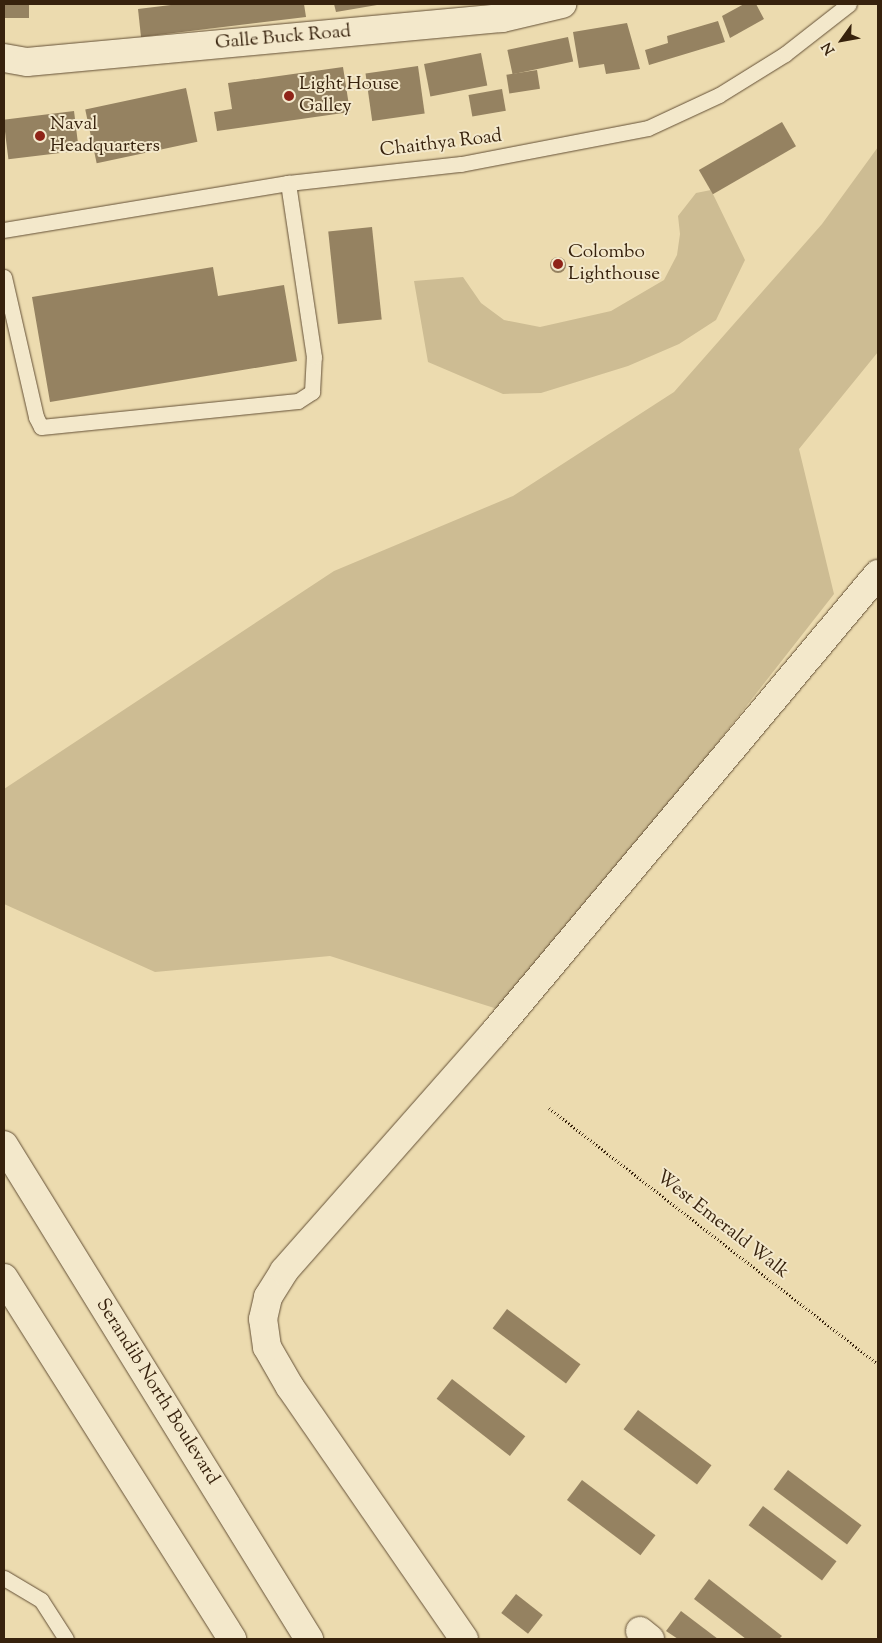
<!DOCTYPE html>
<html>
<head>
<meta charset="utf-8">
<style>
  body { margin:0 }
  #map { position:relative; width:882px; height:1643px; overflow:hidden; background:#ecdbaf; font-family:"Sorts Mill Goudy",serif }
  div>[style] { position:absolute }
  .green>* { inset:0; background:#cdbc93 }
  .building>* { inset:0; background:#958261; transform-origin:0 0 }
  .round { border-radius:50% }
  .path>* { height:3px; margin-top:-1.5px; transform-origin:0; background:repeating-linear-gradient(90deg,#37220d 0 1px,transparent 0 3.5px) }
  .roads { filter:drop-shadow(0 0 1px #645036) drop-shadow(0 0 1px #645036) }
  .service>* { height:15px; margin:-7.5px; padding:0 7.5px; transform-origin:7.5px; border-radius:7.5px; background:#f3e8cb }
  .minor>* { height:28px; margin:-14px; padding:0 14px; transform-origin:14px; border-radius:14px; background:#f3e8cb }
  .dots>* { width:14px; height:14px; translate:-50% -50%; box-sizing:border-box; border:2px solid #f3e8cb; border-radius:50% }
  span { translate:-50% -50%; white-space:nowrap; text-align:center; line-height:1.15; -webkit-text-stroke:4px #f3e8cb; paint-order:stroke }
  .street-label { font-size:19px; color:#37220d }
  .poi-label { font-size:19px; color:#37220d }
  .left { translate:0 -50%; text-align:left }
  .frame { position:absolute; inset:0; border:5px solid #37220d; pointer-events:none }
  .north { position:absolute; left:817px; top:15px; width:50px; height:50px; -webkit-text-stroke:4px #f3e8cb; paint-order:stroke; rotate:238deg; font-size:14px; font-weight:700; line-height:20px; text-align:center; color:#37220d }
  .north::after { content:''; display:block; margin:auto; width:18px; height:22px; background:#37220d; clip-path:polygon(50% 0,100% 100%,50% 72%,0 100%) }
</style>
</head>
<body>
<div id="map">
  <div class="green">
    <div style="clip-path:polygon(878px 147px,878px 352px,799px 449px,834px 594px,507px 1012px,330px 956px,155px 972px,4px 904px,4px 789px,334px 571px,513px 496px,674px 392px,822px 224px)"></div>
    <div style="clip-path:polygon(711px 190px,745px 260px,716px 320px,679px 344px,628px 366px,541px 393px,503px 394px,428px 362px,414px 281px,463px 277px,481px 303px,504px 320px,540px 327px,611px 311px,664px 280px,677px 255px,680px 234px,678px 216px,696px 193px)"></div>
  </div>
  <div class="building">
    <div style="left:4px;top:4px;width:25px;height:14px"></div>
    <div style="clip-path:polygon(179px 4px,304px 4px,306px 17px,141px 37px,138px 9px)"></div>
    <div style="clip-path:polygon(334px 4px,377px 4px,377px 5px,336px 12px)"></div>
    <div style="clip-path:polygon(744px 4px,756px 4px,764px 19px,730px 38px,722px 16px)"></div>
    <div style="clip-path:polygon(718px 21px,725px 42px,649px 65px,645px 50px,668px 43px,667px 36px)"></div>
    <div style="clip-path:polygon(627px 23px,640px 69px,606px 74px,604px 64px,579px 68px,573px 32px)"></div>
    <div style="left:568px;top:37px;width:25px;height:62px;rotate:78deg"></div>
    <div style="left:481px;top:53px;width:33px;height:58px;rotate:79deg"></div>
    <div style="left:418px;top:66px;width:48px;height:53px;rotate:82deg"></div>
    <div style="clip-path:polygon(343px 67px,350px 112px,217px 131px,214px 112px,232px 109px,228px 83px)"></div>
    <div style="left:537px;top:70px;width:19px;height:31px;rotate:81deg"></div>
    <div style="left:186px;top:88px;width:55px;height:103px;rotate:78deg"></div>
    <div style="left:502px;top:89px;width:22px;height:34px;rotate:80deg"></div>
    <div style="left:74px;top:111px;width:40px;height:71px;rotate:83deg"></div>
    <div style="left:782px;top:122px;width:28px;height:96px;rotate:60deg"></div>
    <div style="left:372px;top:227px;width:93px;height:44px;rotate:84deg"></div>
    <div class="round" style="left:550px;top:257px;width:16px;height:16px"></div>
    <div style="clip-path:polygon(213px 267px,218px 296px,284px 285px,297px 361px,50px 402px,32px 297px)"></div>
    <div style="left:507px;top:1309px;width:92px;height:24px;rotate:37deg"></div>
    <div style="left:452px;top:1379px;width:93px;height:25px;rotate:38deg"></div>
    <div style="left:638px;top:1410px;width:92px;height:24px;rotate:37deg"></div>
    <div style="left:788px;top:1470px;width:92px;height:24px;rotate:37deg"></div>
    <div style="left:582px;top:1480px;width:92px;height:25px;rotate:37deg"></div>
    <div style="left:763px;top:1506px;width:92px;height:24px;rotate:37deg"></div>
    <div style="clip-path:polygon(709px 1579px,782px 1636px,779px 1639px,746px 1639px,694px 1599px)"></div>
    <div style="left:516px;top:1594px;width:34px;height:24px;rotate:38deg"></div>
    <div style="clip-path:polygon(681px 1611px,718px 1639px,678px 1639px,666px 1631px)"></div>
  </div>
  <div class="path">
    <div style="left:549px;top:1108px;width:417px;rotate:37.9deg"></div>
  </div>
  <div class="roads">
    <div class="service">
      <div style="left:4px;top:230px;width:288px;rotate:-9.4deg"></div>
      <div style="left:288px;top:183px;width:174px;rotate:-6.3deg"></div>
      <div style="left:461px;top:164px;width:190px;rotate:-10.9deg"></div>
      <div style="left:648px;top:128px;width:78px;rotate:-24.9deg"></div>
      <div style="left:719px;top:95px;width:78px;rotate:-31.8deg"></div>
      <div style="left:785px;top:54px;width:81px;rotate:-38deg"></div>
      <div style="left:4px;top:277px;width:144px;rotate:77.1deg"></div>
      <div style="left:36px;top:417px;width:11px;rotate:63deg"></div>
      <div style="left:41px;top:427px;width:258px;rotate:-5.8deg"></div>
      <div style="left:298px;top:401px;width:17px;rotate:-33deg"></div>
      <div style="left:312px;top:392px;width:35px;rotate:-87deg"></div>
      <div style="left:314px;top:357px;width:176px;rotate:-98.5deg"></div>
      <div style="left:4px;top:1578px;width:43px;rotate:30.7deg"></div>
      <div style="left:41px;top:1600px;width:46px;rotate:57.3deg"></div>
    </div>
    <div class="minor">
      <div style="left:4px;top:58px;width:23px;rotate:10deg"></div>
      <div style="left:27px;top:62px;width:477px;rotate:-5.3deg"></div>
      <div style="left:502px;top:18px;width:62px;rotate:-13.1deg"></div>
      <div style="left:4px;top:1145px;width:581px;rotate:58.31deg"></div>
      <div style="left:4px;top:1278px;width:427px;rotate:57.7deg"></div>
      <div style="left:640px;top:1631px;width:13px;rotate:39deg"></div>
      <div style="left:464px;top:1639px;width:306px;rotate:-124.6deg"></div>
      <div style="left:290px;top:1387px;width:46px;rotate:-119.9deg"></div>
      <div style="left:267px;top:1347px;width:28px;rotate:-98deg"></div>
      <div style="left:263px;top:1319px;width:23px;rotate:-77deg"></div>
      <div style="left:268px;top:1297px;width:31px;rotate:-58deg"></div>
      <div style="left:284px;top:1271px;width:316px;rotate:-48.6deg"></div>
      <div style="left:493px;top:1034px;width:600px;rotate:-50.07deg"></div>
    </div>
  </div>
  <div class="dots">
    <div style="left:289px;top:96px;background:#8f2418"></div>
    <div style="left:40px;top:136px;background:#8f2418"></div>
    <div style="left:558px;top:264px;background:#8f2418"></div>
  </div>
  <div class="street-label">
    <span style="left:283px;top:38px;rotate:-5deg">Galle Buck Road</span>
    <span style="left:441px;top:144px;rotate:-7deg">Chaithya Road</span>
    <span style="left:722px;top:1225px;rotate:38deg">West Emerald Walk</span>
    <span style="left:157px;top:1392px;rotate:58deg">Serandib North Boulevard</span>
  </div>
  <div class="poi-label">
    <span class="left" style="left:299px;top:96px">Light House<br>Galley</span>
    <span class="left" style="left:50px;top:136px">Naval<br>Headquarters</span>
    <span class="left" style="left:568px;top:264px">Colombo<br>Lighthouse</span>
  </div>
  <div class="frame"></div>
  <div class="north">N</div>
</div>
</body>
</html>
